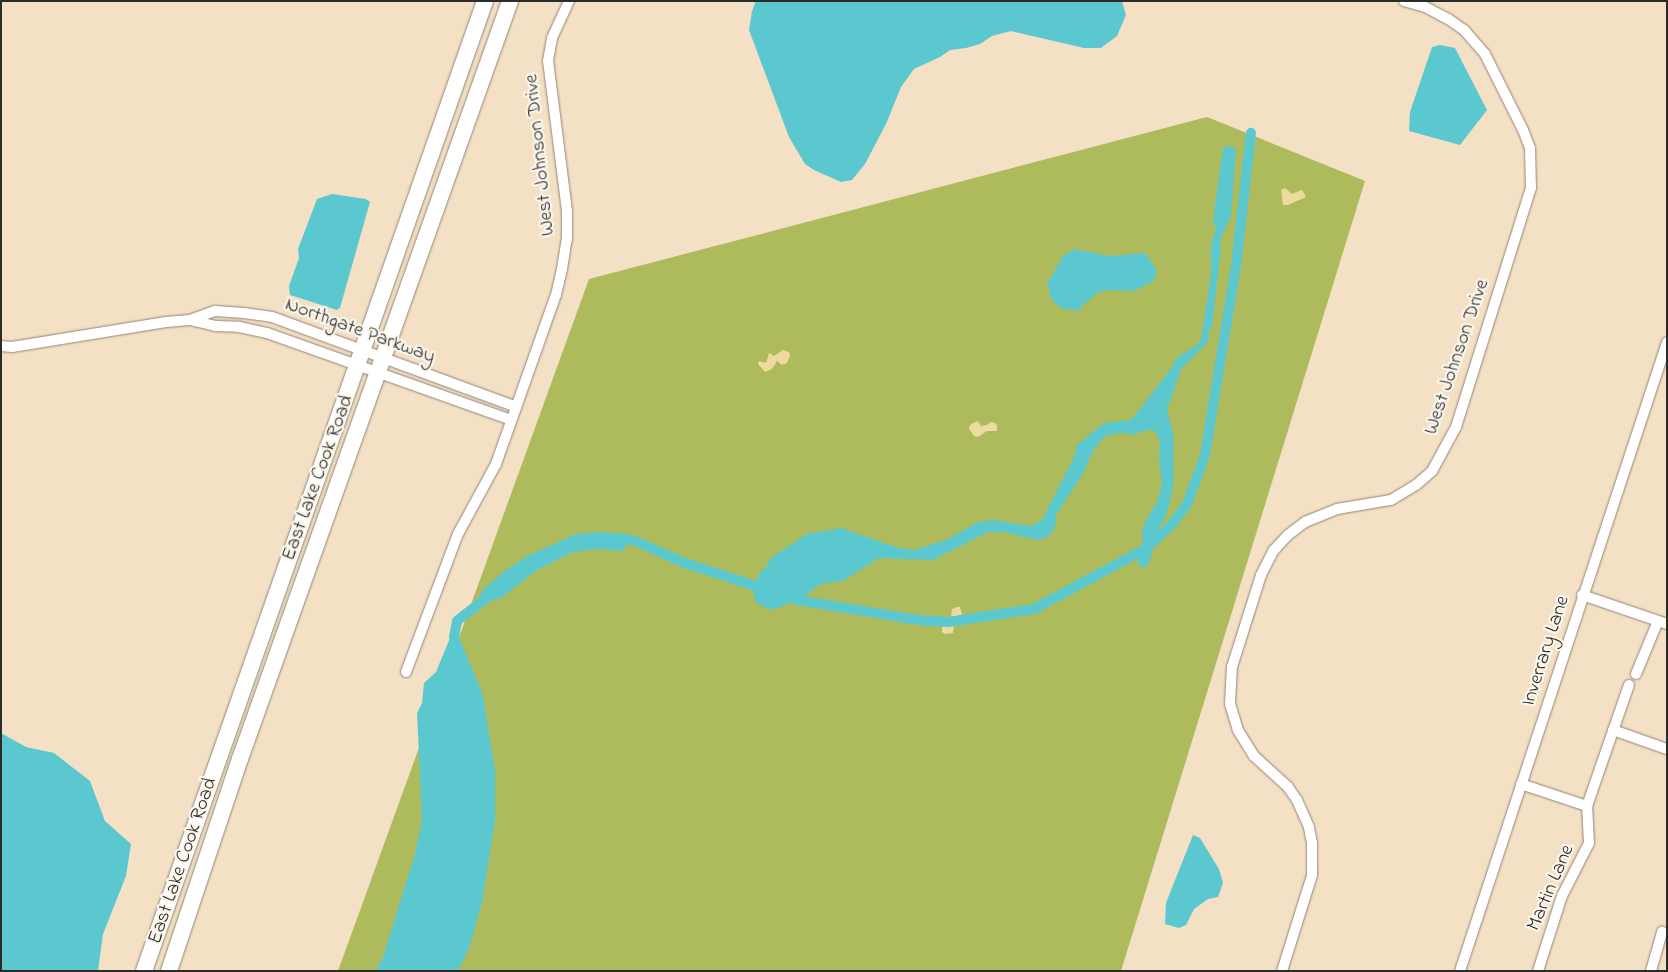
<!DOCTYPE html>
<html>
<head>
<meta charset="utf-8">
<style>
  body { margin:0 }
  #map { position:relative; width:1668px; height:972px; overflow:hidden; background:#f4e0c4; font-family:"Indie Flower",sans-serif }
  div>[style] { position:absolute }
  .green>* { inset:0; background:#aebb5d }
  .sand>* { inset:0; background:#eeda9e }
  .water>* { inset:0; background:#5bc8cf }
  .canal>* { height:10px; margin:-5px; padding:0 5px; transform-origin:5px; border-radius:5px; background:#5bc8cf }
  .roads { filter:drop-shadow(0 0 1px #908678) drop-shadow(0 0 1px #908678) }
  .minor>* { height:10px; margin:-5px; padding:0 5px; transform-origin:5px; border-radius:5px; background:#fff }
  .primary>* { height:16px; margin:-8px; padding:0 8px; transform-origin:8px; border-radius:8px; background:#fff }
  span { translate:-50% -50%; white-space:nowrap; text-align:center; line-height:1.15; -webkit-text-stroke:4.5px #fbf7ec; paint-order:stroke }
  .street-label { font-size:20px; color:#2b2b2b }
  .frame { position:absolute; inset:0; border:2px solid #2b2b2b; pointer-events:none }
</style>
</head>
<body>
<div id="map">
  <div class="green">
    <div style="clip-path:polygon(1207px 117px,1365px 181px,1121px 971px,338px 971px,589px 279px)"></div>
  </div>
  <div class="sand">
    <div style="clip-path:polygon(1285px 188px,1292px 194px,1302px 190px,1306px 197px,1288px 205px,1283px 205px,1281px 190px)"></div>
    <div style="clip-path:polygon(783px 350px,789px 352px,790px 356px,787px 363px,782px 365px,777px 361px,772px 369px,765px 372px,758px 364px,759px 361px,766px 363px,769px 353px,774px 356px)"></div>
    <div style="clip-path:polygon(978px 421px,981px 426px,987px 425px,991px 422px,995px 423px,997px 425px,997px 431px,987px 431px,978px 437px,974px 436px,969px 429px,971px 424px)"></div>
    <div style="clip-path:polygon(957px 607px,960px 607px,962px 615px,954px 624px,953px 633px,945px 634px,942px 632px,942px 627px,951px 616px,952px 609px)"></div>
  </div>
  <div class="water">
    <div style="clip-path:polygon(756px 1px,1122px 1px,1126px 15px,1117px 36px,1101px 48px,1084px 48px,1011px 31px,992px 36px,980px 44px,966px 48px,950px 50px,940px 57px,914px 69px,901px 87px,886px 124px,865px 164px,852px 180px,841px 182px,814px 170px,805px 164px,789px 137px,749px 30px,752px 11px)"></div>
    <div style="clip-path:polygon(1440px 45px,1455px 48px,1487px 110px,1460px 145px,1409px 131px,1410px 112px,1432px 47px)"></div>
    <div style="clip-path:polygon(1230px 146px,1236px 149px,1231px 216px,1220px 240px,1221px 247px,1212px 326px,1208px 334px,1209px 341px,1181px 369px,1167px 410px,1174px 438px,1173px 488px,1167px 513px,1155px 535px,1150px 561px,1144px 568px,1137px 564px,1143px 545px,1142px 531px,1145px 522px,1157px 502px,1162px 485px,1159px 461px,1160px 442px,1155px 431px,1147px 430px,1132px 435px,1125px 433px,1108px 435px,1101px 440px,1092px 453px,1084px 472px,1056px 515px,1055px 528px,1048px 537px,1037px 540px,1003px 532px,988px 532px,933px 560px,879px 558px,843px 581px,821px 584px,806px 595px,780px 607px,769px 610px,756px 602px,753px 592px,760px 572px,766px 567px,771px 558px,807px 534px,841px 528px,899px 548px,914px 550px,946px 540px,978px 522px,994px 520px,1030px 526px,1042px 520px,1075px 455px,1076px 446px,1104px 423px,1131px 420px,1170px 370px,1178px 357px,1197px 345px,1201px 339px,1211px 275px,1211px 246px,1216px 228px,1213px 221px,1223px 147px)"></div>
    <div style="clip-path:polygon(332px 194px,366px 199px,370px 202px,340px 308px,337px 310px,290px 295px,289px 286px,299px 258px,298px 249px,317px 199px)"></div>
    <div style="clip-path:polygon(1075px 249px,1108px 256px,1145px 253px,1156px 269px,1155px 280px,1134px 291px,1112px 290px,1098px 292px,1077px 311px,1061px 308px,1052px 300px,1047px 284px,1063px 256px)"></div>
    <div style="clip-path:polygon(602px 532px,628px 534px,630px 536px,624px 551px,596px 549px,573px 552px,537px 570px,501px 598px,480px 604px,477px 600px,484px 589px,502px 573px,527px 556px,576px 534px)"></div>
    <div style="clip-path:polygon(459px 637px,483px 695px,495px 770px,495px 821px,482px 903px,469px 948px,458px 971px,375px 971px,382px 960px,392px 928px,415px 854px,422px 820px,417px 713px,422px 703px,424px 683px,436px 672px,450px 638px)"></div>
    <div style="clip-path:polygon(1px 733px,26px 747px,54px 753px,90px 781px,105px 821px,131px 844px,126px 876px,103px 934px,98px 971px,1px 971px)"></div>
    <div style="clip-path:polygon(1193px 835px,1200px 838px,1219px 869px,1223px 883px,1218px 897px,1208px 899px,1194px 909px,1186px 925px,1179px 928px,1165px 924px,1166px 903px)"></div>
  </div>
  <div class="canal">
    <div style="left:617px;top:540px;width:9px;rotate:-6deg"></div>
    <div style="left:626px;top:539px;width:12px;rotate:14deg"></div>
    <div style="left:638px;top:542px;width:48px;rotate:24.4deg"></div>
    <div style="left:682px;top:562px;width:90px;rotate:18deg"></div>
    <div style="left:784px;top:596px;width:14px;rotate:17deg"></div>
    <div style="left:797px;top:600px;width:123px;rotate:9.4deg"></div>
    <div style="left:918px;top:620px;width:30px;rotate:4deg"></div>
    <div style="left:948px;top:622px;width:87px;rotate:-8.6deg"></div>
    <div style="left:1034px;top:609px;width:128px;rotate:-28.4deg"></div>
    <div style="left:1147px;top:548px;width:36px;rotate:-44deg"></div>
    <div style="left:1173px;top:523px;width:24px;rotate:-54deg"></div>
    <div style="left:1187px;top:504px;width:52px;rotate:-69.8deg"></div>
    <div style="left:1205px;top:455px;width:192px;rotate:-80.7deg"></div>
    <div style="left:1236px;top:266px;width:134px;rotate:-83.6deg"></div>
    <div style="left:454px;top:637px;width:16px;rotate:-79deg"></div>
    <div style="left:457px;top:621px;width:42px;rotate:-38.2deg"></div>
  </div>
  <div class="roads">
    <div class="minor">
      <div style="left:190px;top:320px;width:26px;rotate:13deg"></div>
      <div style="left:215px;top:326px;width:24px;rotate:2deg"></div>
      <div style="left:239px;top:327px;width:29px;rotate:12deg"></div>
      <div style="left:267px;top:333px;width:259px;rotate:19.6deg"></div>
      <div style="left:1px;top:346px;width:11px;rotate:5deg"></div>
      <div style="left:12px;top:347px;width:156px;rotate:-9.2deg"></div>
      <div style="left:166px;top:322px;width:24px;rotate:-5deg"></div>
      <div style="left:190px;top:320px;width:27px;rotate:-20deg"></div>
      <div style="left:215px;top:311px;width:29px;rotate:4deg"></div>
      <div style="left:244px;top:313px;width:28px;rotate:8deg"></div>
      <div style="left:272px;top:317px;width:260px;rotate:20.2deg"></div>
      <div style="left:1582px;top:595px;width:90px;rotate:18.8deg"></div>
      <div style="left:406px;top:672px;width:147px;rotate:-69.4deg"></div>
      <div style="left:458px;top:534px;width:80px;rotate:-61.5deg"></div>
      <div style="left:496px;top:464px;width:179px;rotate:-70.5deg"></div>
      <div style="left:556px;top:295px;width:27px;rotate:-77deg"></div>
      <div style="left:562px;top:269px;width:30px;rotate:-81deg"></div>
      <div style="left:567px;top:239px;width:28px;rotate:-90deg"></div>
      <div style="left:567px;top:211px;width:151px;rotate:-97.2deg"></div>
      <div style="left:548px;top:61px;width:23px;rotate:-80deg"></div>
      <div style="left:552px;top:38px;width:41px;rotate:-65.3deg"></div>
      <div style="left:1636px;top:674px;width:57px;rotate:-67.5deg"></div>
      <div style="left:1613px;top:730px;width:57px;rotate:19.4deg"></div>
      <div style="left:1521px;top:784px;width:70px;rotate:18.4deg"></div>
      <div style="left:1282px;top:971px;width:101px;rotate:-72.6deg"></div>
      <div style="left:1312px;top:875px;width:32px;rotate:-90deg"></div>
      <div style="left:1312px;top:843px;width:16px;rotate:-101deg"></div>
      <div style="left:1309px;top:827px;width:30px;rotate:-114deg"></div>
      <div style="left:1297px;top:800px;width:16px;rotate:-125deg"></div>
      <div style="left:1288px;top:787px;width:46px;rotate:-137.6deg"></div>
      <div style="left:1254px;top:756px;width:31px;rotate:-122deg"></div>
      <div style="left:1238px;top:730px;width:27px;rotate:-107deg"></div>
      <div style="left:1230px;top:704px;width:37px;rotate:-87deg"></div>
      <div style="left:1232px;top:667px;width:96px;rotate:-72.5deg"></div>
      <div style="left:1261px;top:575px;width:28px;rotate:-63deg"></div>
      <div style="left:1274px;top:550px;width:21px;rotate:-47deg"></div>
      <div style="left:1288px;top:535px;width:21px;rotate:-37deg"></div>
      <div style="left:1305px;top:522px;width:35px;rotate:-22deg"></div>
      <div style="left:1337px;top:509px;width:55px;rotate:-9.5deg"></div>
      <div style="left:1391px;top:500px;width:29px;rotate:-31deg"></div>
      <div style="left:1416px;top:485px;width:21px;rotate:-41deg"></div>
      <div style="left:1432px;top:471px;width:50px;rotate:-61.4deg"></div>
      <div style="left:1456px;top:427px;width:250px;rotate:-72.6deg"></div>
      <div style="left:1531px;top:188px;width:40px;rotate:-91.4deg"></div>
      <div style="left:1530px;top:148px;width:19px;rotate:-111deg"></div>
      <div style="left:1523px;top:130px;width:85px;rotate:-116.6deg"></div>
      <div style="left:1485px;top:54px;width:32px;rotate:-131deg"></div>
      <div style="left:1464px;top:30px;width:19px;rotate:-145deg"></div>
      <div style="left:1448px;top:19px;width:26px;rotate:-152deg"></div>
      <div style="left:1425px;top:7px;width:22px;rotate:-164deg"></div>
      <div style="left:1460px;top:971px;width:662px;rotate:-71.78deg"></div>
      <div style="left:1538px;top:971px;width:79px;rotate:-72.3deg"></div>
      <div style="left:1562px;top:896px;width:59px;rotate:-63deg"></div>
      <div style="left:1589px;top:843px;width:37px;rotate:-93deg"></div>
      <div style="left:1587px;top:806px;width:128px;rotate:-70.9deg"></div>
      <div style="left:1651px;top:971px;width:41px;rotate:-74.2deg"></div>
    </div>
    <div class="primary">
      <div style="left:144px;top:971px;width:1028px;rotate:-70.63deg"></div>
      <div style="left:169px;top:971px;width:224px;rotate:-71.5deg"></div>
      <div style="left:240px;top:759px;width:805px;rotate:-70.39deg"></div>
    </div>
  </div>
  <div class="street-label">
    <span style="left:540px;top:155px;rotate:-96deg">West Johnson Drive</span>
    <span style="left:360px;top:331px;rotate:20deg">Northgate Parkway</span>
    <span style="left:1457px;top:357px;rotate:-71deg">West Johnson Drive</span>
    <span style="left:318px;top:478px;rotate:-70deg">East Lake Cook Road</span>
    <span style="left:1546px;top:651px;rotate:-72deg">Inverrary Lane</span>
    <span style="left:183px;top:861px;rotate:-71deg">East Lake Cook Road</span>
    <span style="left:1551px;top:888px;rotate:-67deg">Martin Lane</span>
  </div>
  <div class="frame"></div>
</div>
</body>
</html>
